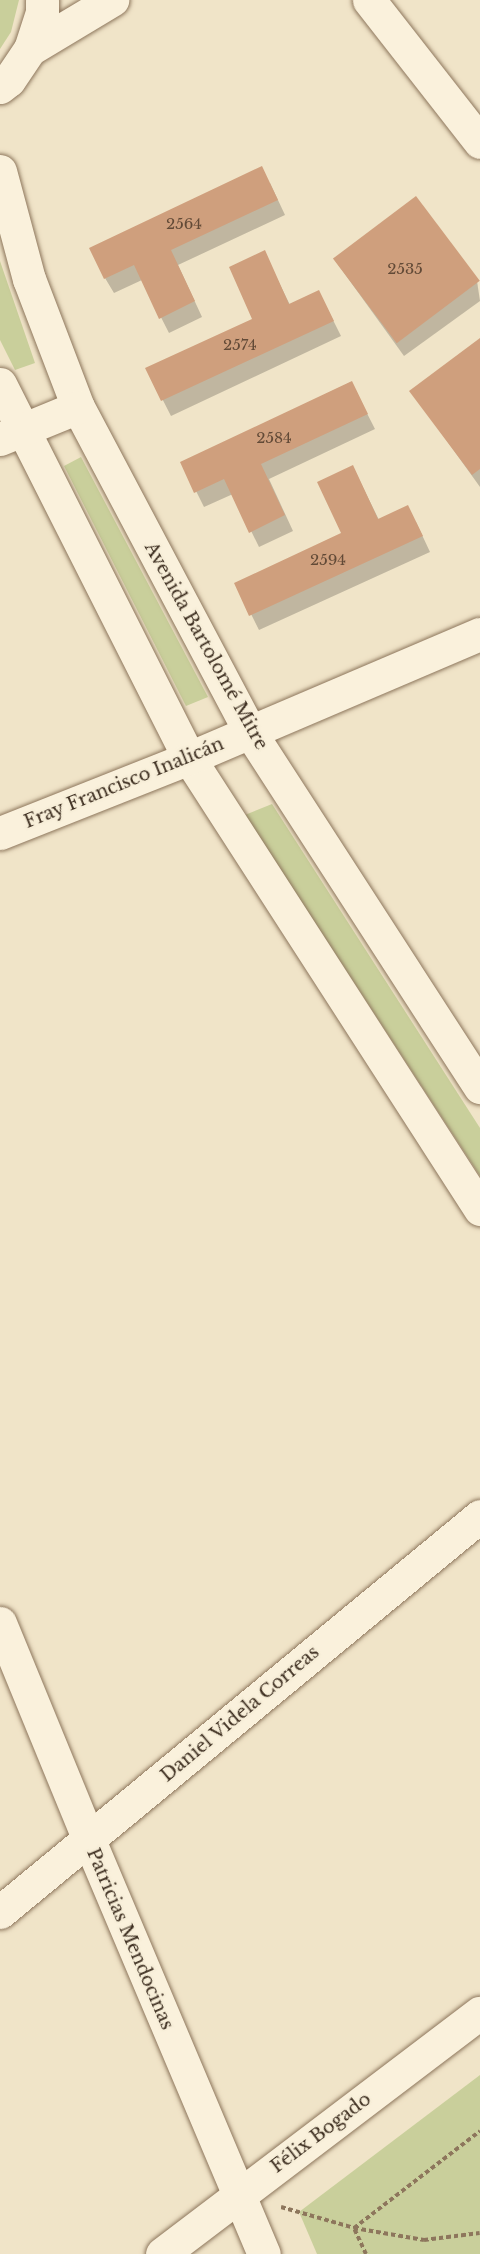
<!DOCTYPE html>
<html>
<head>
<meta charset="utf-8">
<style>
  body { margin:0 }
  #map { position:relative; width:480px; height:2254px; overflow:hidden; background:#f0e4c8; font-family:"Libre Baskerville",serif }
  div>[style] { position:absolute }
  .green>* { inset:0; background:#c9cf9b }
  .shadow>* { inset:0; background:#0003 }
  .building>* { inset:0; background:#cf9f7d; transform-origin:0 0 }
  .path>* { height:4px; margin-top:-2px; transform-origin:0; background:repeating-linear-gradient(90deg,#8d765c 0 4.5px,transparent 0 7.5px) }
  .roads { filter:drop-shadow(0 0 2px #8d765c) drop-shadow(0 0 2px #8d765c) }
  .minor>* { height:33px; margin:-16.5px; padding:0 16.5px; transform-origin:16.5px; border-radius:16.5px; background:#faf1dc }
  span { translate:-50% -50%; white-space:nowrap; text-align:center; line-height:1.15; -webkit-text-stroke:4.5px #f7eed8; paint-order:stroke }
  .number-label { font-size:15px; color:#624a37 }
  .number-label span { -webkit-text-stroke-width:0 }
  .street-label { font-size:18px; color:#3d2e20 }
</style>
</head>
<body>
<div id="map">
  <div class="green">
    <div style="clip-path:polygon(0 0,19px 0,11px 32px,0 49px)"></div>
    <div style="clip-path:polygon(0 261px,35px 363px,15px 370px,0 340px)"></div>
    <div style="clip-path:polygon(81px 457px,208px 697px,186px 706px,64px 466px)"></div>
    <div style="clip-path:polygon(272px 804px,480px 1128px,480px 1176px,245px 815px)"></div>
    <div style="clip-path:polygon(480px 2075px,480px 2254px,317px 2254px,299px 2212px)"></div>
  </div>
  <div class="shadow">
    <div style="clip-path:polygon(270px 183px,285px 215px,178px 265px,202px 317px,169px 333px,142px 280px,114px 293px,105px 278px)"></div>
    <div style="clip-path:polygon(264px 252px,290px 305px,319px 292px,341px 336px,171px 416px,147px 369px,254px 319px)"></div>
    <div style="clip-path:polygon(334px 259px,477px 281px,480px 301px,404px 356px)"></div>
    <div style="clip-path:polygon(480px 340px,480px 487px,411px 391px)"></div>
    <div style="clip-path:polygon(351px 382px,375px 429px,269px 479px,293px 531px,259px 547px,233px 494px,204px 507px,182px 463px)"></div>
    <div style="clip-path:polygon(353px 467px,379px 520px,416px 522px,430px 552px,259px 630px,236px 584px,343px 534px)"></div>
  </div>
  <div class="building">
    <div style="clip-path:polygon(262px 166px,278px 200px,171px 250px,195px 301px,159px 319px,134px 265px,104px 279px,89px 248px)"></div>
    <div style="left:416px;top:196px;width:106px;height:104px;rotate:53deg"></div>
    <div style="clip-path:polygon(265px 250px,289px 304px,319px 290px,334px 321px,161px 401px,145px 368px,252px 319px,229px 267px)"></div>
    <div style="clip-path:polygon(480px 338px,480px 469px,472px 475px,409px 391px)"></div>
    <div style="clip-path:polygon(352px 381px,368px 414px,261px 464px,285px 515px,249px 533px,224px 479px,194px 493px,180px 462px)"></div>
    <div style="clip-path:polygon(353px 465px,378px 519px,408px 505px,423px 536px,249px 616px,234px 583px,341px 533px,317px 482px)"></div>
  </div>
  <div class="path">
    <div style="left:281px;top:2207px;width:76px;rotate:16deg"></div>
    <div style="left:354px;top:2228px;width:71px;rotate:9.7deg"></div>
    <div style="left:424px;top:2240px;width:56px;rotate:-7.1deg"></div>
    <div style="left:366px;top:2254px;width:29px;rotate:-115deg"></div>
    <div style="left:354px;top:2228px;width:159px;rotate:-37.6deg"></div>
  </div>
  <div class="roads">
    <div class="minor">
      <div style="left:369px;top:0;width:180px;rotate:52deg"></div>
      <div style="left:30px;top:49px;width:96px;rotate:-30.9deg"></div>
      <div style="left:0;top:87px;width:11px;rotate:-38deg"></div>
      <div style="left:9px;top:80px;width:37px;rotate:-56deg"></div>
      <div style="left:30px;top:49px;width:38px;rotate:-72deg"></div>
      <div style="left:42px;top:13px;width:13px;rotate:-90deg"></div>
      <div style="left:0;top:171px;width:112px;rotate:75deg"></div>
      <div style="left:29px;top:279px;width:137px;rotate:69.1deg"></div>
      <div style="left:78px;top:407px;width:368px;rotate:62.1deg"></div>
      <div style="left:250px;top:732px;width:423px;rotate:57.1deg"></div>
      <div style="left:0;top:384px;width:419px;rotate:63.2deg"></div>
      <div style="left:189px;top:758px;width:537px;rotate:57.17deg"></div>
      <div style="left:0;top:439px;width:84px;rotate:-22.3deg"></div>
      <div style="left:0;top:833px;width:203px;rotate:-21.6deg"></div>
      <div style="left:189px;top:758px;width:316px;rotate:-23.1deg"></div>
      <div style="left:0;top:1623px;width:235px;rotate:67.7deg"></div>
      <div style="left:89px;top:1840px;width:449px;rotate:67.1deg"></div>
      <div style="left:0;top:1912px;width:622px;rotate:-39.52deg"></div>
      <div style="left:162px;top:2254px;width:399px;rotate:-37.2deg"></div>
    </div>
  </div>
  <div class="number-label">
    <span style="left:184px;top:224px">2564</span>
    <span style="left:405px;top:269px">2535</span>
    <span style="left:240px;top:345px">2574</span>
    <span style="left:274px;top:438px">2584</span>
    <span style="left:328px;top:560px">2594</span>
  </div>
  <div class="street-label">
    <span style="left:206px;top:646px;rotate:61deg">Avenida Bartolomé Mitre</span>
    <span style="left:124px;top:783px;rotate:-22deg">Fray Francisco Inalicán</span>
    <span style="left:240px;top:1714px;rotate:-40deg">Daniel Videla Correas</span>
    <span style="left:130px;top:1939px;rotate:67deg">Patricias Mendocinas</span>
    <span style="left:321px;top:2133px;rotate:-37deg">Félix Bogado</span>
  </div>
</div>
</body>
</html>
